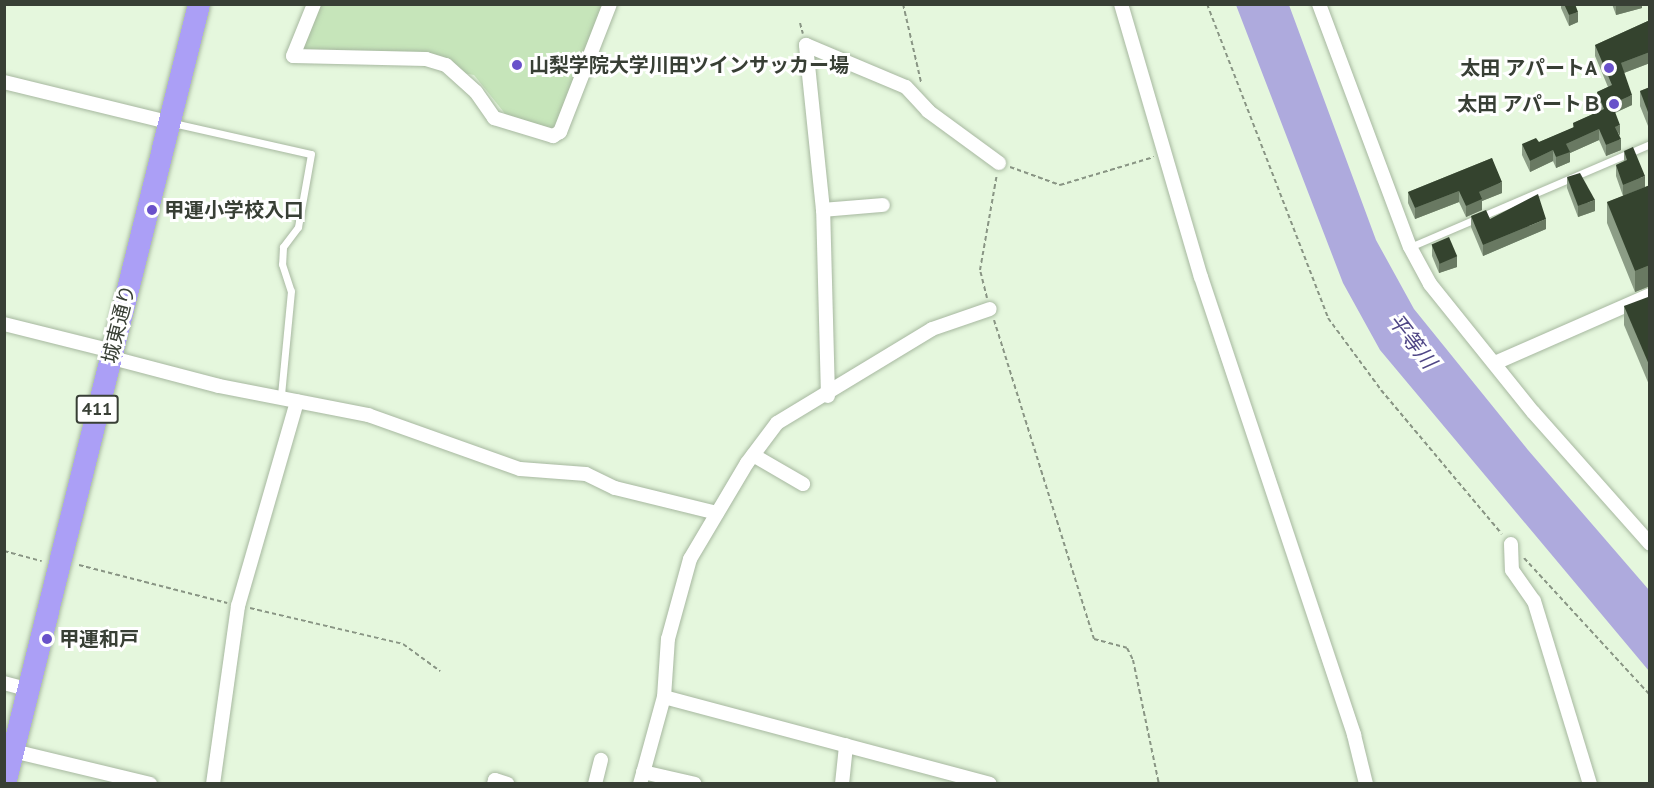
<!DOCTYPE html>
<html>
<head>
<meta charset="utf-8">
<style>
  body { margin:0 }
  #map { position:relative; width:1654px; height:788px; overflow:hidden; background:#e5f7dd; font-family:"PT Sans","Noto Sans JP",sans-serif }
  div>[style] { position:absolute }
  .green>* { inset:0; background:#c6e5ba }
  .water>* { inset:0; background:#aeaadd }
  .path>* { height:2px; margin-top:-1px; transform-origin:0; background:repeating-linear-gradient(90deg,#899584 0 4.5px,transparent 0 7.5px) }
  .roads { filter:drop-shadow(0 0 2px #a7b8a0) drop-shadow(0 0 2px #a7b8a0) }
  .service>* { height:7px; margin:-3.5px; padding:0 3.5px; transform-origin:3.5px; border-radius:3.5px; background:#fff }
  .minor>* { height:14px; margin:-7px; padding:0 7px; transform-origin:7px; border-radius:7px; background:#fff }
  .trunk>* { height:22px; margin:-11px; padding:0 11px; transform-origin:11px; border-radius:11px; background:#ab9ff6 }
  .wall>* { inset:0; background:#8c9d86 }
  .shaded-wall>* { inset:0; background:#697962; transform-origin:0 0 }
  .building>* { inset:0; background:#34432e; transform-origin:0 0 }
  .dots>* { width:16px; height:16px; translate:-50% -50%; box-sizing:border-box; border:3px solid #fff; border-radius:50% }
  span { translate:-50% -50%; white-space:nowrap; text-align:center; line-height:1.15; -webkit-text-stroke:6px #fff; paint-order:stroke }
  .shield-label span { padding:2px 4px; background:#fff; border:2px solid; border-radius:4px; -webkit-text-stroke-width:0 }
  .shield-label { font-size:18px; color:#383f35; font-weight:700 }
  .poi-label { font-size:20px; color:#383f35; font-weight:700 }
  .left { translate:0 -50%; text-align:left }
  .right { translate:-100% -50%; text-align:right }
  .street-label { font-size:20px; color:#383f35 }
  .water-label { font-size:21px; color:#4f4685; font-style:italic }
  .frame { position:absolute; inset:0; border:6px solid #383f35; pointer-events:none }
</style>
</head>
<body>
<div id="map">
  <div class="green">
    <div style="clip-path:polygon(314px 5px,602px 5px,558px 130px,507px 116px,474px 75px,327px 50px,302px 51px)"></div>
  </div>
  <div class="water">
    <div style="clip-path:polygon(1236px 5px,1289px 5px,1376px 240px,1414px 309px,1528px 450px,1649px 590px,1649px 671px,1380px 350px,1343px 283px)"></div>
  </div>
  <div class="path">
    <div style="left:903px;top:4px;width:80px;rotate:77deg"></div>
    <div style="left:1207px;top:4px;width:337px;rotate:68.9deg"></div>
    <div style="left:1328px;top:318px;width:89px;rotate:53.6deg"></div>
    <div style="left:1381px;top:390px;width:188px;rotate:50deg"></div>
    <div style="left:800px;top:23px;width:11px;rotate:75deg"></div>
    <div style="left:1010px;top:167px;width:53px;rotate:19.8deg"></div>
    <div style="left:1060px;top:185px;width:98px;rotate:-16.6deg"></div>
    <div style="left:987px;top:298px;width:29px;rotate:-104deg"></div>
    <div style="left:980px;top:270px;width:97px;rotate:-80deg"></div>
    <div style="left:994px;top:320px;width:334px;rotate:72.6deg"></div>
    <div style="left:1094px;top:639px;width:34px;rotate:15deg"></div>
    <div style="left:1127px;top:648px;width:13px;rotate:63deg"></div>
    <div style="left:1133px;top:660px;width:127px;rotate:78.2deg"></div>
    <div style="left:4px;top:551px;width:39px;rotate:15deg"></div>
    <div style="left:1524px;top:558px;width:186px;rotate:47.4deg"></div>
    <div style="left:79px;top:565px;width:153px;rotate:14.4deg"></div>
    <div style="left:250px;top:608px;width:157px;rotate:13.2deg"></div>
    <div style="left:403px;top:644px;width:46px;rotate:36.1deg"></div>
  </div>
  <div class="roads">
    <div class="service">
      <div style="left:173px;top:123px;width:141px;rotate:12.7deg"></div>
      <div style="left:311px;top:154px;width:74px;rotate:100.1deg"></div>
      <div style="left:298px;top:227px;width:25px;rotate:127deg"></div>
      <div style="left:283px;top:247px;width:17px;rotate:93deg"></div>
      <div style="left:282px;top:264px;width:28px;rotate:72deg"></div>
      <div style="left:291px;top:291px;width:104px;rotate:95.5deg"></div>
      <div style="left:1410px;top:247px;width:261px;rotate:-23.2deg"></div>
    </div>
    <div class="minor">
      <div style="left:314px;top:4px;width:56px;rotate:112deg"></div>
      <div style="left:293px;top:56px;width:133px;rotate:1.3deg"></div>
      <div style="left:426px;top:59px;width:21px;rotate:17deg"></div>
      <div style="left:446px;top:65px;width:40px;rotate:42deg"></div>
      <div style="left:476px;top:92px;width:32px;rotate:55deg"></div>
      <div style="left:494px;top:118px;width:62px;rotate:17deg"></div>
      <div style="left:553px;top:136px;width:8px;rotate:-30deg"></div>
      <div style="left:560px;top:132px;width:137px;rotate:-68.7deg"></div>
      <div style="left:1121px;top:4px;width:284px;rotate:73.7deg"></div>
      <div style="left:1201px;top:277px;width:483px;rotate:71.5deg"></div>
      <div style="left:1354px;top:735px;width:50px;rotate:76.2deg"></div>
      <div style="left:1319px;top:4px;width:259px;rotate:69.5deg"></div>
      <div style="left:1410px;top:247px;width:42px;rotate:61.6deg"></div>
      <div style="left:1430px;top:284px;width:164px;rotate:51.2deg"></div>
      <div style="left:1533px;top:412px;width:176px;rotate:48.4deg"></div>
      <div style="left:4px;top:82px;width:169px;rotate:13.7deg"></div>
      <div style="left:823px;top:210px;width:60px;rotate:-4.8deg"></div>
      <div style="left:4px;top:324px;width:111px;rotate:14deg"></div>
      <div style="left:112px;top:351px;width:12px;rotate:48deg"></div>
      <div style="left:120px;top:360px;width:102px;rotate:14.7deg"></div>
      <div style="left:219px;top:386px;width:152px;rotate:11deg"></div>
      <div style="left:368px;top:415px;width:161px;rotate:19.6deg"></div>
      <div style="left:520px;top:469px;width:66px;rotate:4.3deg"></div>
      <div style="left:586px;top:474px;width:32px;rotate:26deg"></div>
      <div style="left:615px;top:488px;width:105px;rotate:13.8deg"></div>
      <div style="left:1495px;top:363px;width:169px;rotate:-23.7deg"></div>
      <div style="left:828px;top:396px;width:186px;rotate:-91.5deg"></div>
      <div style="left:823px;top:210px;width:166px;rotate:-95.9deg"></div>
      <div style="left:806px;top:45px;width:108px;rotate:22.8deg"></div>
      <div style="left:906px;top:87px;width:33px;rotate:47deg"></div>
      <div style="left:928px;top:111px;width:88px;rotate:36.2deg"></div>
      <div style="left:753px;top:455px;width:58px;rotate:30.1deg"></div>
      <div style="left:1511px;top:544px;width:26px;rotate:88deg"></div>
      <div style="left:1512px;top:570px;width:38px;rotate:55deg"></div>
      <div style="left:1534px;top:601px;width:191px;rotate:73deg"></div>
      <div style="left:4px;top:683px;width:24px;rotate:15deg"></div>
      <div style="left:664px;top:697px;width:337px;rotate:14.9deg"></div>
      <div style="left:13px;top:751px;width:141px;rotate:13.5deg"></div>
      <div style="left:643px;top:772px;width:53px;rotate:13deg"></div>
      <div style="left:213px;top:784px;width:180px;rotate:-82deg"></div>
      <div style="left:238px;top:606px;width:213px;rotate:-73.9deg"></div>
      <div style="left:494px;top:784px;width:4px;rotate:-76deg"></div>
      <div style="left:495px;top:780px;width:13px;rotate:18deg"></div>
      <div style="left:595px;top:784px;width:25px;rotate:-76deg"></div>
      <div style="left:640px;top:784px;width:90px;rotate:-74.6deg"></div>
      <div style="left:664px;top:697px;width:58px;rotate:-86.1deg"></div>
      <div style="left:668px;top:639px;width:83px;rotate:-74.6deg"></div>
      <div style="left:690px;top:559px;width:112px;rotate:-59.3deg"></div>
      <div style="left:747px;top:463px;width:50px;rotate:-53.1deg"></div>
      <div style="left:777px;top:423px;width:181px;rotate:-31.2deg"></div>
      <div style="left:932px;top:329px;width:61px;rotate:-19deg"></div>
      <div style="left:842px;top:784px;width:39px;rotate:-84deg"></div>
    </div>
    <div class="trunk">
      <div style="left:5px;top:784px;width:804px;rotate:-76.03deg"></div>
    </div>
  </div>
  <div class="wall">
    <div style="clip-path:polygon(1561px 4px,1575px 4px,1578px 22px,1569px 26px,1561px 8px)"></div>
    <div style="clip-path:polygon(1612px 4px,1642px 4px,1642px 8px,1616px 15px)"></div>
    <div style="clip-path:polygon(1650px 20px,1650px 63px,1624px 73px,1632px 105px,1615px 113px,1621px 150px,1606px 156px,1599px 140px,1570px 153px,1570px 162px,1556px 168px,1553px 161px,1530px 172px,1522px 155px,1522px 144px,1539px 142px,1573px 128px,1573px 123px,1600px 111px,1597px 103px,1597px 92px,1608px 87px,1595px 56px,1595px 45px)"></div>
    <div style="clip-path:polygon(1650px 87px,1650px 126px,1648px 126px,1640px 106px,1640px 91px)"></div>
    <div style="clip-path:polygon(1624px 151px,1645px 187px,1650px 185px,1650px 286px,1635px 292px,1607px 223px,1607px 202px,1623px 196px,1616px 176px,1616px 165px,1624px 161px)"></div>
    <div style="clip-path:polygon(1492px 158px,1502px 193px,1482px 201px,1482px 210px,1466px 217px,1459px 202px,1415px 219px,1408px 203px,1408px 192px)"></div>
    <div style="clip-path:polygon(1567px 177px,1595px 211px,1578px 217px,1567px 188px)"></div>
    <div style="clip-path:polygon(1471px 216px,1490px 219px,1546px 229px,1483px 256px,1471px 227px)"></div>
    <div style="clip-path:polygon(1432px 245px,1457px 267px,1439px 273px,1432px 256px)"></div>
    <div style="clip-path:polygon(1650px 300px,1650px 387px,1624px 325px,1624px 306px)"></div>
  </div>
  <div class="shaded-wall">
    <div style="clip-path:polygon(1642px 4px,1642px 8px,1616px 15px,1616px 5px)"></div>
    <div style="clip-path:polygon(1578px 12px,1578px 22px,1569px 26px,1569px 15px)"></div>
    <div style="clip-path:polygon(1650px 52px,1650px 63px,1621px 74px,1621px 63px)"></div>
    <div style="clip-path:polygon(1632px 95px,1632px 105px,1612px 114px,1612px 104px)"></div>
    <div style="left:1650px;top:111px;width:15px;height:2px;rotate:90deg"></div>
    <div style="clip-path:polygon(1620px 125px,1620px 136px,1615px 127px)"></div>
    <div style="clip-path:polygon(1599px 129px,1599px 140px,1570px 153px,1570px 162px,1556px 168px,1556px 157px,1566px 144px)"></div>
    <div style="clip-path:polygon(1621px 139px,1621px 150px,1606px 156px,1606px 145px)"></div>
    <div style="clip-path:polygon(1553px 150px,1553px 161px,1530px 172px,1530px 161px)"></div>
    <div style="clip-path:polygon(1645px 176px,1645px 187px,1623px 196px,1623px 185px)"></div>
    <div style="clip-path:polygon(1502px 182px,1502px 193px,1482px 201px,1482px 210px,1466px 217px,1466px 206px,1479px 192px)"></div>
    <div style="clip-path:polygon(1459px 191px,1459px 202px,1415px 219px,1415px 208px)"></div>
    <div style="clip-path:polygon(1595px 200px,1595px 211px,1578px 217px,1578px 206px)"></div>
    <div style="clip-path:polygon(1546px 219px,1546px 229px,1483px 256px,1483px 245px)"></div>
    <div style="clip-path:polygon(1457px 256px,1457px 267px,1439px 273px,1439px 262px)"></div>
    <div style="clip-path:polygon(1650px 265px,1650px 286px,1635px 292px,1635px 271px)"></div>
  </div>
  <div class="building">
    <div style="clip-path:polygon(1564px 4px,1575px 4px,1578px 12px,1569px 15px)"></div>
    <div style="clip-path:polygon(1650px 20px,1650px 52px,1621px 63px,1632px 95px,1612px 104px,1620px 125px,1615px 127px,1621px 139px,1606px 145px,1599px 129px,1566px 144px,1570px 152px,1556px 157px,1553px 150px,1530px 161px,1522px 144px,1536px 138px,1539px 142px,1574px 127px,1573px 123px,1604px 109px,1597px 92px,1612px 85px,1595px 45px)"></div>
    <div style="clip-path:polygon(1650px 87px,1650px 111px,1648px 112px,1640px 91px)"></div>
    <div style="clip-path:polygon(1633px 147px,1645px 176px,1623px 185px,1616px 165px,1627px 160px,1624px 151px)"></div>
    <div style="clip-path:polygon(1492px 158px,1502px 182px,1479px 192px,1482px 199px,1466px 206px,1459px 191px,1415px 208px,1408px 192px)"></div>
    <div style="clip-path:polygon(1580px 173px,1595px 200px,1578px 206px,1567px 177px)"></div>
    <div style="clip-path:polygon(1650px 185px,1650px 265px,1635px 271px,1607px 202px)"></div>
    <div style="clip-path:polygon(1538px 194px,1546px 219px,1483px 245px,1471px 216px,1486px 210px,1490px 219px)"></div>
    <div style="left:1449px;top:237px;width:21px;height:19px;rotate:67deg"></div>
    <div style="clip-path:polygon(1648px 297px,1650px 300px,1650px 367px,1624px 306px)"></div>
  </div>
  <div class="dots">
    <div style="left:517px;top:65px;background:#6951ca"></div>
    <div style="left:1609px;top:68px;background:#6951ca"></div>
    <div style="left:1614px;top:104px;background:#6951ca"></div>
    <div style="left:152px;top:210px;background:#6951ca"></div>
    <div style="left:47px;top:639px;background:#6951ca"></div>
  </div>
  <div class="shield-label">
    <span style="left:97px;top:409px">411</span>
  </div>
  <div class="poi-label">
    <span class="left" style="left:529px;top:65px">山梨学院大学川田ツインサッカー場</span>
    <span class="right" style="left:1597px;top:68px">太田 アパートA</span>
    <span class="right" style="left:1602px;top:104px">太田 アパートＢ</span>
    <span class="left" style="left:164px;top:210px">甲運小学校入口</span>
    <span class="left" style="left:59px;top:639px">甲運和戸</span>
  </div>
  <div class="street-label">
    <span style="left:119px;top:324px;rotate:-76deg">城東通り</span>
  </div>
  <div class="water-label">
    <span style="left:1412px;top:341px;rotate:52deg">平等川</span>
  </div>
  <div class="frame"></div>
</div>
</body>
</html>
